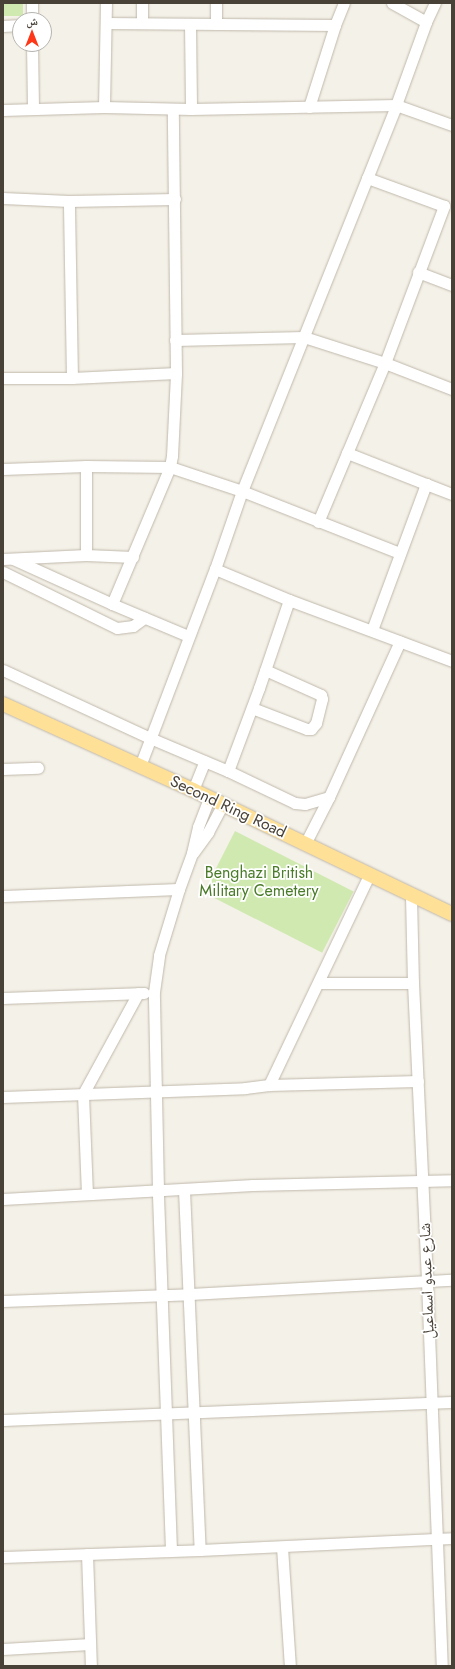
<!DOCTYPE html>
<html>
<head>
<meta charset="utf-8">
<style>
  body { margin:0 }
  #map { position:relative; width:455px; height:1669px; overflow:hidden; background:#f4f1e8; font-family:Jost,"Noto Naskh Arabic",sans-serif }
  div>[style] { position:absolute }
  .green>* { inset:0; background:#d0e9b1; transform-origin:0 0 }
  .roads { filter:drop-shadow(0 0 1px #c0b8ab) drop-shadow(0 0 1px #c0b8ab) }
  .minor>* { height:11px; margin:-5.5px; padding:0 5.5px; transform-origin:5.5px; border-radius:5.5px; background:#fff }
  .major>* { height:14px; margin:-7px; padding:0 7px; transform-origin:7px; border-radius:7px; background:#ffe097 }
  span { translate:-50% -50%; white-space:nowrap; text-align:center; line-height:1.15; -webkit-text-stroke:3.5px #fff; paint-order:stroke }
  .street-label { font-size:16px; color:#484137 }
  .park-label { font-size:16px; color:#497b28 }
  .frame { position:absolute; inset:0; border:4px solid #484137; pointer-events:none }
  .north { position:absolute; left:12px; top:12px; width:40px; height:40px; box-sizing:border-box; background:#fff; border:1px solid #b6b3af; border-radius:50%; rotate:0deg; font-size:11px; font-weight:700; line-height:16px; text-align:center; color:#484137 }
  .north::after { content:''; display:block; margin:auto; width:14px; height:18px; background:#fd3717; clip-path:polygon(50% 0,100% 100%,50% 72%,0 100%) }
</style>
</head>
<body>
<div id="map">
  <div class="green">
    <div style="left:3px;top:3px;width:20px;height:13px"></div>
    <div style="left:235px;top:831px;width:133px;height:69px;rotate:27deg"></div>
  </div>
  <div class="roads">
    <div class="minor">
      <div style="left:32px;top:3px;width:17px;rotate:90deg"></div>
      <div style="left:142px;top:3px;width:19px;rotate:90deg"></div>
      <div style="left:392px;top:3px;width:39px;rotate:29deg"></div>
      <div style="left:106px;top:23px;width:229px;rotate:0.5deg"></div>
      <div style="left:190px;top:24px;width:85px;rotate:89.3deg"></div>
      <div style="left:216px;top:24px;width:21px;rotate:-90deg"></div>
      <div style="left:3px;top:26px;width:17px;rotate:-3deg"></div>
      <div style="left:32px;top:44px;width:65px;rotate:89.1deg"></div>
      <div style="left:104px;top:107px;width:104px;rotate:-88.9deg"></div>
      <div style="left:309px;top:107px;width:86px;rotate:-72.4deg"></div>
      <div style="left:335px;top:25px;width:24px;rotate:-68deg"></div>
      <div style="left:3px;top:110px;width:101px;rotate:-1.7deg"></div>
      <div style="left:104px;top:107px;width:87px;rotate:1.3deg"></div>
      <div style="left:191px;top:109px;width:205px;rotate:-1.1deg"></div>
      <div style="left:396px;top:105px;width:59px;rotate:19.7deg"></div>
      <div style="left:3px;top:198px;width:66px;rotate:2.6deg"></div>
      <div style="left:69px;top:201px;width:106px;rotate:-1.1deg"></div>
      <div style="left:418px;top:272px;width:36px;rotate:21deg"></div>
      <div style="left:175px;top:340px;width:129px;rotate:-1.3deg"></div>
      <div style="left:304px;top:337px;width:85px;rotate:17.8deg"></div>
      <div style="left:385px;top:363px;width:72px;rotate:21.2deg"></div>
      <div style="left:3px;top:378px;width:69px"></div>
      <div style="left:72px;top:378px;width:177px;rotate:-91deg"></div>
      <div style="left:72px;top:378px;width:104px;rotate:-2.8deg"></div>
      <div style="left:347px;top:453px;width:85px;rotate:21.4deg"></div>
      <div style="left:86px;top:466px;width:89px;rotate:90deg"></div>
      <div style="left:3px;top:469px;width:83px;rotate:-2.1deg"></div>
      <div style="left:86px;top:466px;width:84px;rotate:0.7deg"></div>
      <div style="left:170px;top:467px;width:76px;rotate:18.4deg"></div>
      <div style="left:242px;top:491px;width:169px;rotate:21.5deg"></div>
      <div style="left:318px;top:522px;width:173px;rotate:-67.2deg"></div>
      <div style="left:385px;top:363px;width:168px;rotate:-69.4deg"></div>
      <div style="left:444px;top:206px;width:82px;rotate:-160deg"></div>
      <div style="left:3px;top:559px;width:83px;rotate:-2.8deg"></div>
      <div style="left:86px;top:555px;width:47px;rotate:2.4deg"></div>
      <div style="left:13px;top:559px;width:109px;rotate:24.4deg"></div>
      <div style="left:112px;top:604px;width:82px;rotate:22.8deg"></div>
      <div style="left:215px;top:569px;width:80px;rotate:22.7deg"></div>
      <div style="left:289px;top:600px;width:174px;rotate:20.5deg"></div>
      <div style="left:3px;top:572px;width:127px;rotate:26.2deg"></div>
      <div style="left:117px;top:628px;width:16px;rotate:-7deg"></div>
      <div style="left:133px;top:626px;width:14px;rotate:-36deg"></div>
      <div style="left:112px;top:604px;width:149px;rotate:-67.1deg"></div>
      <div style="left:170px;top:467px;width:11px;rotate:-80deg"></div>
      <div style="left:172px;top:456px;width:83px;rotate:-87.2deg"></div>
      <div style="left:176px;top:373px;width:264px;rotate:-90.7deg"></div>
      <div style="left:372px;top:630px;width:156px;rotate:-69.7deg"></div>
      <div style="left:426px;top:484px;width:28px;rotate:21deg"></div>
      <div style="left:3px;top:670px;width:162px;rotate:24.8deg"></div>
      <div style="left:150px;top:738px;width:85px;rotate:22.9deg"></div>
      <div style="left:228px;top:771px;width:74px;rotate:25.5deg"></div>
      <div style="left:295px;top:803px;width:10px;rotate:6deg"></div>
      <div style="left:305px;top:804px;width:25px;rotate:-16deg"></div>
      <div style="left:252px;top:708px;width:59px;rotate:20.9deg"></div>
      <div style="left:307px;top:729px;width:4px"></div>
      <div style="left:311px;top:729px;width:8px;rotate:-50deg"></div>
      <div style="left:316px;top:723px;width:25px;rotate:-76deg"></div>
      <div style="left:322px;top:699px;width:4px;rotate:-104deg"></div>
      <div style="left:321px;top:695px;width:61px;rotate:-155.9deg"></div>
      <div style="left:140px;top:766px;width:211px;rotate:-69.2deg"></div>
      <div style="left:215px;top:569px;width:83px;rotate:-70.9deg"></div>
      <div style="left:242px;top:491px;width:416px;rotate:-68.2deg"></div>
      <div style="left:396px;top:105px;width:88px;rotate:-70.1deg"></div>
      <div style="left:426px;top:22px;width:21px;rotate:-65deg"></div>
      <div style="left:3px;top:769px;width:35px;rotate:-2deg"></div>
      <div style="left:228px;top:771px;width:89px;rotate:-69.5deg"></div>
      <div style="left:259px;top:688px;width:93px;rotate:-71.2deg"></div>
      <div style="left:193px;top:790px;width:31px;rotate:-68deg"></div>
      <div style="left:305px;top:844px;width:53px;rotate:-62.9deg"></div>
      <div style="left:329px;top:797px;width:171px;rotate:-65.5deg"></div>
      <div style="left:193px;top:853px;width:26px;rotate:-54deg"></div>
      <div style="left:208px;top:832px;width:32px;rotate:-62deg"></div>
      <div style="left:3px;top:896px;width:176px;rotate:-2.3deg"></div>
      <div style="left:411px;top:896px;width:87px;rotate:88.7deg"></div>
      <div style="left:413px;top:983px;width:298px;rotate:87.3deg"></div>
      <div style="left:427px;top:1281px;width:385px;rotate:87.8deg"></div>
      <div style="left:319px;top:983px;width:94px"></div>
      <div style="left:3px;top:998px;width:141px;rotate:-2deg"></div>
      <div style="left:269px;top:1085px;width:233px;rotate:-64.5deg"></div>
      <div style="left:3px;top:1097px;width:242px;rotate:-2.1deg"></div>
      <div style="left:245px;top:1088px;width:24px;rotate:-7deg"></div>
      <div style="left:269px;top:1085px;width:149px;rotate:-1.5deg"></div>
      <div style="left:184px;top:1190px;width:360px;rotate:87.5deg"></div>
      <div style="left:87px;top:1194px;width:100px;rotate:-92.3deg"></div>
      <div style="left:83px;top:1094px;width:115px;rotate:-61.4deg"></div>
      <div style="left:3px;top:1199px;width:250px;rotate:-3.2deg"></div>
      <div style="left:253px;top:1185px;width:199px;rotate:-1.4deg"></div>
      <div style="left:3px;top:1301px;width:187px;rotate:-2.1deg"></div>
      <div style="left:190px;top:1294px;width:262px;rotate:-3.1deg"></div>
      <div style="left:3px;top:1420px;width:449px;rotate:-2.3deg"></div>
      <div style="left:282px;top:1547px;width:119px;rotate:86.2deg"></div>
      <div style="left:171px;top:1550px;width:360px;rotate:-92.1deg"></div>
      <div style="left:158px;top:1190px;width:198px;rotate:-91.2deg"></div>
      <div style="left:154px;top:992px;width:37px;rotate:-82deg"></div>
      <div style="left:159px;top:955px;width:69px;rotate:-73.1deg"></div>
      <div style="left:179px;top:889px;width:38px;rotate:-70deg"></div>
      <div style="left:192px;top:853px;width:27px;rotate:-77deg"></div>
      <div style="left:198px;top:827px;width:31px;rotate:-69deg"></div>
      <div style="left:87px;top:1554px;width:112px;rotate:88deg"></div>
      <div style="left:3px;top:1557px;width:197px;rotate:-2deg"></div>
      <div style="left:200px;top:1550px;width:252px;rotate:-2.7deg"></div>
      <div style="left:3px;top:1649px;width:87px;rotate:-3.3deg"></div>
    </div>
    <div class="major">
      <div style="left:3px;top:704px;width:209px;rotate:24.4deg"></div>
      <div style="left:193px;top:790px;width:287px;rotate:25.6deg"></div>
    </div>
  </div>
  <div class="street-label">
    <span style="left:228px;top:807px;rotate:25deg">Second Ring Road</span>
    <span style="left:427px;top:1281px;rotate:-92deg">شارع عبدو اسماعيل</span>
  </div>
  <div class="park-label">
    <span style="left:259px;top:882px">Benghazi British<br>Military Cemetery</span>
  </div>
  <div class="frame"></div>
  <div class="north">ش</div>
</div>
</body>
</html>
